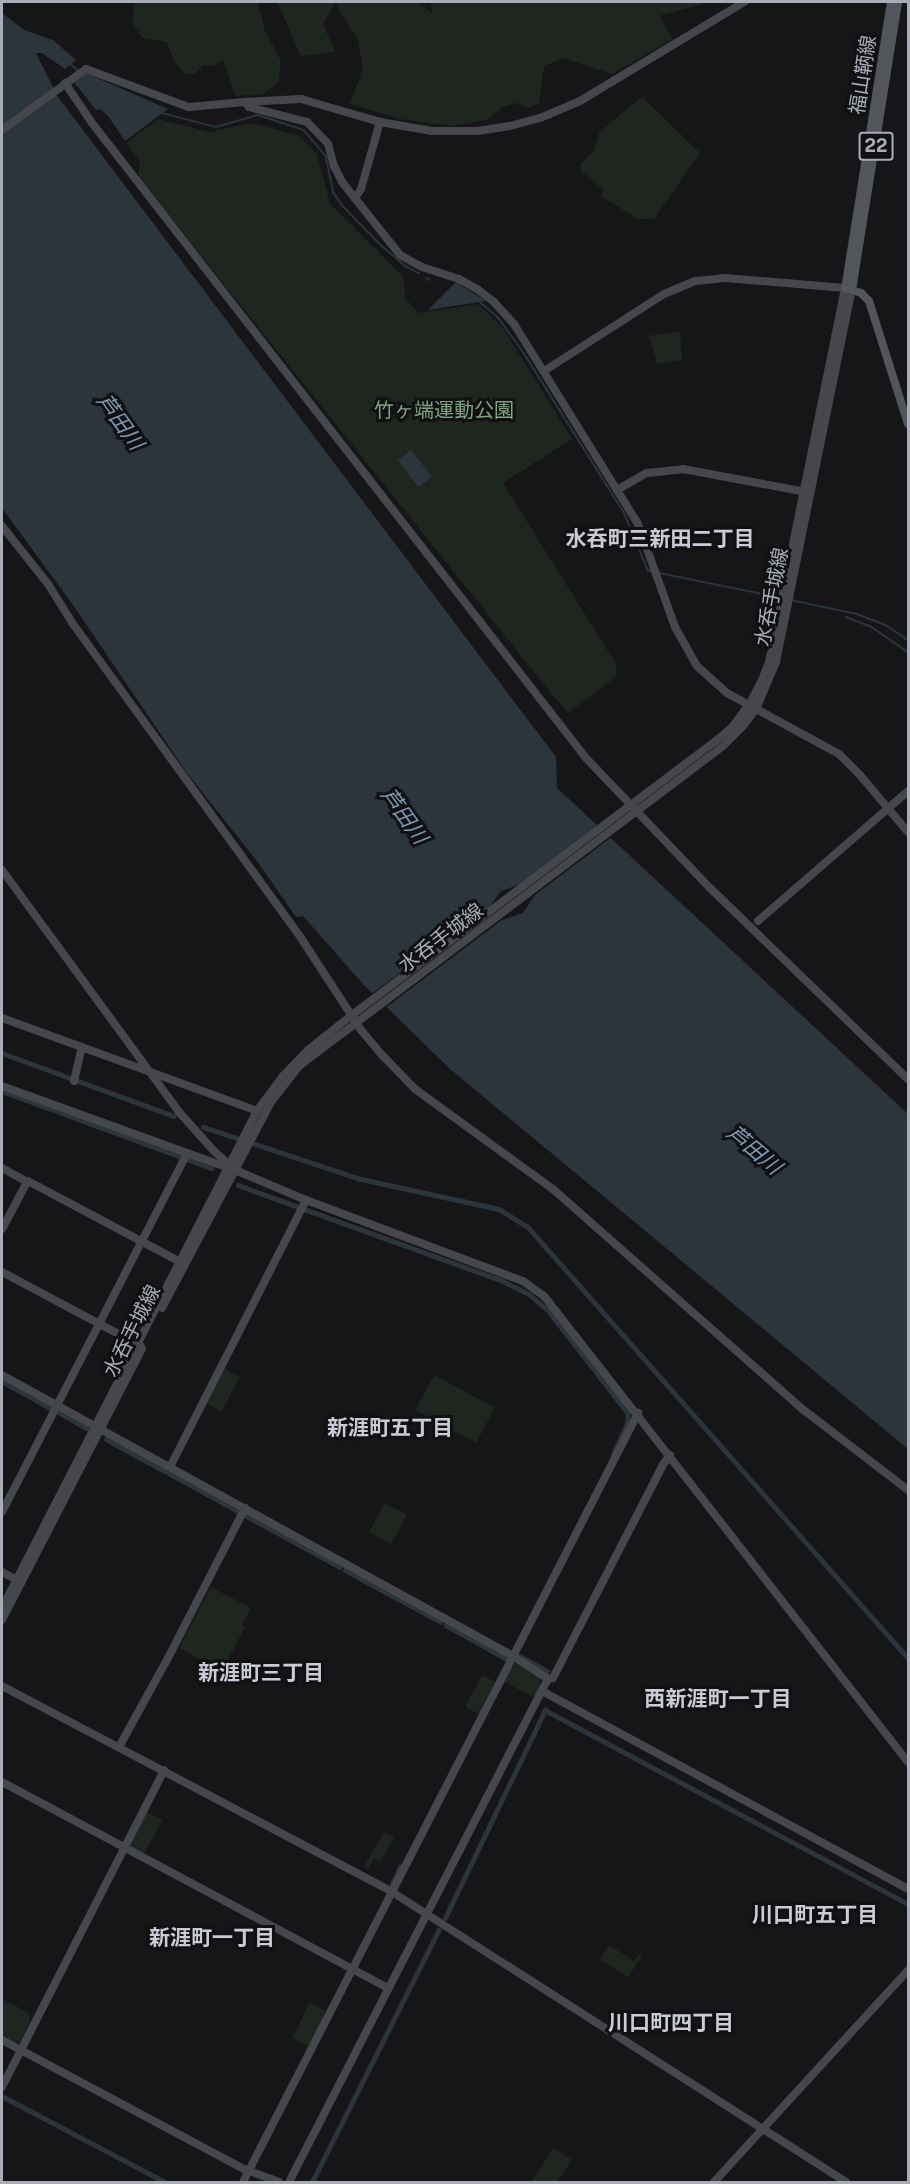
<!DOCTYPE html>
<html>
<head>
<meta charset="utf-8">
<style>
  body { margin:0 }
  #map { position:relative; width:910px; height:2184px; overflow:hidden; background:#161618; font-family:"Public Sans","Noto Sans JP",sans-serif }
  div>[style] { position:absolute }
  .green>* { inset:0; background:#1e261f; transform-origin:0 0 }
  .water>* { inset:0; background:#2c353c; transform-origin:0 0 }
  .pier>* { inset:0; background:#161618 }
  .stream>* { height:1.5px; margin:-0.75px; padding:0 0.75px; transform-origin:0.75px; border-radius:0.75px; background:#2c353c }
  .canal>* { height:4.5px; margin:-2.25px; padding:0 2.25px; transform-origin:2.25px; border-radius:2.25px; background:#2c353c }
  .secondary>* { height:8px; margin:-4px; padding:0 4px; transform-origin:4px; border-radius:4px; background:#45474d }
  .primary>* { height:8px; margin:-4px; padding:0 4px; transform-origin:4px; border-radius:4px; background:#53555c }
  span { translate:-50% -50%; white-space:nowrap; text-align:center; line-height:1.15; -webkit-text-stroke:6px #111113; paint-order:stroke }
  .shield-label span { padding:2px 4px; background:#111113; border:2px solid; border-radius:4px; -webkit-text-stroke-width:0 }
  .shield-label { font-size:18px; color:#a8adb8; font-weight:700 }
  .street-label { font-size:20px; color:#a8adb8 }
  .park-label { font-size:20px; color:#7fa381 }
  .water-label { font-size:21px; color:#7f9bb3; font-style:italic }
  .neighbourhood-label { font-size:21px; color:#c9ccd4; font-weight:700 }
  .frame { position:absolute; inset:0; border:3px solid #a8adb8; pointer-events:none }
</style>
</head>
<body>
<div id="map">
  <div class="green">
    <div style="clip-path:polygon(135px 2px,258px 2px,265px 31px,281px 61px,278px 83px,263px 94px,235px 96px,223px 59px,213px 66px,203px 65px,195px 74px,184px 74px,174px 61px,167px 42px,143px 38px,132px 24px)"></div>
    <div style="clip-path:polygon(277px 2px,416px 2px,432px 13px,431px 2px,710px 2px,659px 16px,673px 39px,612px 74px,563px 58px,544px 66px,539px 104px,528px 108px,516px 103px,503px 107px,486px 120px,451px 126px,400px 119px,350px 104px,363px 68px,358px 40px,335px 3px,323px 24px,335px 52px,301px 56px)"></div>
    <div style="clip-path:polygon(642px 97px,700px 153px,654px 219px,638px 219px,601px 196px,604px 190px,581px 171px,581px 163px,594px 151px,600px 131px)"></div>
    <div style="clip-path:polygon(158px 119px,210px 132px,251px 123px,298px 135px,317px 154px,330px 204px,404px 278px,405px 298px,419px 313px,478px 304px,503px 328px,572px 439px,503px 483px,616px 664px,616px 677px,568px 713px,529px 666px,140px 179px,138px 173px,140px 161px,126px 143px)"></div>
    <div style="clip-path:polygon(680px 331px,682px 360px,657px 364px,649px 336px)"></div>
    <div style="left:223px;top:1368px;width:19px;height:39px;rotate:28deg"></div>
    <div style="left:434px;top:1375px;width:69px;height:40px;rotate:28deg"></div>
    <div style="left:385px;top:1503px;width:25px;height:33px;rotate:29deg"></div>
    <div style="clip-path:polygon(211px 1587px,251px 1608px,242px 1625px,245px 1627px,222px 1671px,179px 1648px)"></div>
    <div style="clip-path:polygon(516px 1662px,539px 1675px,540px 1686px,533px 1697px,503px 1681px)"></div>
    <div style="left:482px;top:1675px;width:15px;height:36px;rotate:28deg"></div>
    <div style="left:144px;top:1810px;width:21px;height:42px;rotate:29deg"></div>
    <div style="clip-path:polygon(384px 1832px,394px 1838px,380px 1862px,374px 1858px,368px 1869px,364px 1867px)"></div>
    <div style="clip-path:polygon(609px 1945px,634px 1961px,639px 1954px,642px 1956px,628px 1977px,600px 1959px)"></div>
    <div style="clip-path:polygon(2px 1999px,29px 2013px,30px 2020px,20px 2042px,13px 2043px,2px 2037px)"></div>
    <div style="left:309px;top:2003px;width:19px;height:39px;rotate:25deg"></div>
    <div style="clip-path:polygon(553px 2148px,572px 2160px,557px 2182px,535px 2182px,532px 2181px)"></div>
  </div>
  <div class="water">
    <div style="clip-path:polygon(2px 13px,24px 30px,53px 40px,76px 60px,65px 69px,42px 53px,36px 53px,58px 97px,556px 757px,557px 788px,908px 1114px,908px 1449px,449px 1068px,363px 984px,303px 916px,296px 917px,257px 861px,187px 773px,73px 605px,2px 508px)"></div>
    <div style="clip-path:polygon(84px 74px,88px 74px,168px 109px,125px 141px,108px 116px,100px 109px,96px 110px,74px 82px)"></div>
    <div style="clip-path:polygon(456px 282px,486px 301px,428px 310px)"></div>
    <div style="left:411px;top:450px;width:34px;height:17px;rotate:52deg"></div>
  </div>
  <div class="pier">
    <div style="clip-path:polygon(599px 824px,613px 836px,535px 895px,523px 913px,502px 920px,384px 1009px,370px 995px,489px 907px,501px 891px,520px 884px)"></div>
  </div>
  <div class="stream">
    <div style="left:71px;top:64px;width:10px;rotate:45deg"></div>
    <div style="left:162px;top:113px;width:56px;rotate:14.5deg"></div>
    <div style="left:216px;top:127px;width:44px;rotate:-15.9deg"></div>
    <div style="left:258px;top:115px;width:48px;rotate:18.1deg"></div>
    <div style="left:304px;top:130px;width:34px;rotate:50deg"></div>
    <div style="left:326px;top:156px;width:38px;rotate:78deg"></div>
    <div style="left:334px;top:193px;width:14px;rotate:56deg"></div>
    <div style="left:342px;top:205px;width:54px;rotate:45.7deg"></div>
    <div style="left:380px;top:244px;width:33px;rotate:41deg"></div>
    <div style="left:405px;top:266px;width:16px;rotate:27deg"></div>
    <div style="left:426px;top:278px;width:4px;rotate:27deg"></div>
    <div style="left:480px;top:302px;width:23px;rotate:40deg"></div>
    <div style="left:498px;top:317px;width:44px;rotate:54.2deg"></div>
    <div style="left:524px;top:353px;width:190px;rotate:57.9deg"></div>
    <div style="left:625px;top:514px;width:61px;rotate:67.7deg"></div>
    <div style="left:648px;top:570px;width:3px;rotate:18deg"></div>
    <div style="left:659px;top:573px;width:121px;rotate:11.4deg"></div>
    <div style="left:791px;top:600px;width:67px;rotate:12deg"></div>
    <div style="left:857px;top:614px;width:31px;rotate:21deg"></div>
    <div style="left:886px;top:625px;width:27px;rotate:34deg"></div>
    <div style="left:846px;top:617px;width:28px;rotate:21deg"></div>
    <div style="left:872px;top:627px;width:44px;rotate:34.8deg"></div>
  </div>
  <div class="canal">
    <div style="left:2px;top:1053px;width:183px;rotate:20.1deg"></div>
    <div style="left:2px;top:1091px;width:223px;rotate:20.2deg"></div>
    <div style="left:203px;top:1127px;width:35px;rotate:18deg"></div>
    <div style="left:255px;top:1144px;width:108px;rotate:18.4deg"></div>
    <div style="left:357px;top:1178px;width:145px;rotate:12.3deg"></div>
    <div style="left:499px;top:1209px;width:34px;rotate:32deg"></div>
    <div style="left:528px;top:1227px;width:575px;rotate:48.6deg"></div>
    <div style="left:238px;top:1185px;width:282px;rotate:19.9deg"></div>
    <div style="left:503px;top:1281px;width:30px;rotate:27deg"></div>
    <div style="left:530px;top:1295px;width:23px;rotate:40deg"></div>
    <div style="left:548px;top:1310px;width:130px;rotate:52.2deg"></div>
    <div style="left:628px;top:1413px;width:9px;rotate:90deg"></div>
    <div style="left:628px;top:1422px;width:36px;rotate:114deg"></div>
    <div style="left:2px;top:1381px;width:57px;rotate:29.2deg"></div>
    <div style="left:57px;top:1411px;width:34px;rotate:30deg"></div>
    <div style="left:106px;top:1439px;width:67px;rotate:28.5deg"></div>
    <div style="left:169px;top:1473px;width:81px;rotate:28.8deg"></div>
    <div style="left:245px;top:1515px;width:108px;rotate:28.7deg"></div>
    <div style="left:345px;top:1570px;width:109px;rotate:28.4deg"></div>
    <div style="left:446px;top:1625px;width:70px;rotate:29.1deg"></div>
    <div style="left:520px;top:1656px;width:31px;rotate:29deg"></div>
    <div style="left:392px;top:1884px;width:19px;rotate:-65deg"></div>
    <div style="left:445px;top:1918px;width:231px;rotate:-64.3deg"></div>
    <div style="left:545px;top:1710px;width:412px;rotate:28.1deg"></div>
    <div style="left:2px;top:2096px;width:184px;rotate:27.8deg"></div>
    <div style="left:312px;top:2182px;width:282px;rotate:-63.3deg"></div>
  </div>
  <div class="secondary">
    <div style="left:65px;top:83px;width:48px;rotate:56deg"></div>
    <div style="left:92px;top:123px;width:805px;rotate:52.12deg"></div>
    <div style="left:586px;top:758px;width:180px;rotate:46.4deg"></div>
    <div style="left:710px;top:888px;width:275px;rotate:44deg"></div>
    <div style="left:245px;top:102px;width:56px;rotate:-3.1deg"></div>
    <div style="left:301px;top:99px;width:82px;rotate:16.2deg"></div>
    <div style="left:380px;top:122px;width:53px;rotate:9.8deg"></div>
    <div style="left:432px;top:131px;width:46px"></div>
    <div style="left:478px;top:131px;width:32px;rotate:-9deg"></div>
    <div style="left:510px;top:126px;width:31px;rotate:-15deg"></div>
    <div style="left:540px;top:118px;width:43px;rotate:-23deg"></div>
    <div style="left:580px;top:101px;width:192px;rotate:-31.1deg"></div>
    <div style="left:2px;top:130px;width:104px;rotate:-36deg"></div>
    <div style="left:86px;top:69px;width:110px;rotate:20.3deg"></div>
    <div style="left:189px;top:107px;width:56px;rotate:-5.1deg"></div>
    <div style="left:245px;top:102px;width:6px;rotate:51deg"></div>
    <div style="left:249px;top:107px;width:60px;rotate:14.5deg"></div>
    <div style="left:307px;top:122px;width:30px;rotate:46deg"></div>
    <div style="left:328px;top:144px;width:23px;rotate:75deg"></div>
    <div style="left:334px;top:166px;width:18px;rotate:63deg"></div>
    <div style="left:342px;top:182px;width:93px;rotate:51.5deg"></div>
    <div style="left:400px;top:255px;width:25px;rotate:29deg"></div>
    <div style="left:422px;top:267px;width:39px;rotate:18deg"></div>
    <div style="left:459px;top:279px;width:21px;rotate:29deg"></div>
    <div style="left:477px;top:289px;width:21px;rotate:37deg"></div>
    <div style="left:494px;top:302px;width:30px;rotate:48deg"></div>
    <div style="left:514px;top:324px;width:235px;rotate:58.2deg"></div>
    <div style="left:638px;top:524px;width:109px;rotate:70.2deg"></div>
    <div style="left:675px;top:627px;width:45px;rotate:60.6deg"></div>
    <div style="left:697px;top:666px;width:40px;rotate:42deg"></div>
    <div style="left:727px;top:693px;width:128px;rotate:28.6deg"></div>
    <div style="left:839px;top:754px;width:30px;rotate:45deg"></div>
    <div style="left:860px;top:775px;width:75px;rotate:49.9deg"></div>
    <div style="left:355px;top:198px;width:11px;rotate:-56deg"></div>
    <div style="left:361px;top:189px;width:70px;rotate:-74.2deg"></div>
    <div style="left:617px;top:490px;width:34px;rotate:-30deg"></div>
    <div style="left:647px;top:473px;width:36px;rotate:-6deg"></div>
    <div style="left:683px;top:469px;width:125px;rotate:10.6deg"></div>
    <div style="left:2px;top:526px;width:74px;rotate:51.6deg"></div>
    <div style="left:48px;top:584px;width:47px;rotate:58deg"></div>
    <div style="left:73px;top:624px;width:388px;rotate:54deg"></div>
    <div style="left:301px;top:938px;width:110px;rotate:56.9deg"></div>
    <div style="left:361px;top:1030px;width:35px;rotate:50deg"></div>
    <div style="left:384px;top:1057px;width:45px;rotate:45.9deg"></div>
    <div style="left:415px;top:1089px;width:172px;rotate:36deg"></div>
    <div style="left:554px;top:1190px;width:334px;rotate:41.4deg"></div>
    <div style="left:805px;top:1411px;width:130px;rotate:37.5deg"></div>
    <div style="left:2px;top:870px;width:300px;rotate:53.8deg"></div>
    <div style="left:179px;top:1112px;width:52px;rotate:48.1deg"></div>
    <div style="left:214px;top:1151px;width:28px;rotate:42deg"></div>
    <div style="left:235px;top:1170px;width:77px;rotate:22.9deg"></div>
    <div style="left:306px;top:1200px;width:232px;rotate:20.5deg"></div>
    <div style="left:523px;top:1281px;width:26px;rotate:36deg"></div>
    <div style="left:544px;top:1296px;width:591px;rotate:52.01deg"></div>
    <div style="left:758px;top:921px;width:198px;rotate:-40.9deg"></div>
    <div style="left:2px;top:1018px;width:271px;rotate:20deg"></div>
    <div style="left:74px;top:1081px;width:35px;rotate:-77deg"></div>
    <div style="left:2px;top:1086px;width:244px;rotate:19.9deg"></div>
    <div style="left:2px;top:1168px;width:29px;rotate:29deg"></div>
    <div style="left:27px;top:1182px;width:53px;rotate:118deg"></div>
    <div style="left:28px;top:1181px;width:177px;rotate:28deg"></div>
    <div style="left:2px;top:1272px;width:157px;rotate:28deg"></div>
    <div style="left:162px;top:1308px;width:233px;rotate:-62.1deg"></div>
    <div style="left:271px;top:1102px;width:46px;rotate:-52.1deg"></div>
    <div style="left:299px;top:1066px;width:531px;rotate:-37.04deg"></div>
    <div style="left:723px;top:746px;width:28px;rotate:-45deg"></div>
    <div style="left:743px;top:726px;width:21px;rotate:-53deg"></div>
    <div style="left:756px;top:709px;width:51px;rotate:-66.9deg"></div>
    <div style="left:776px;top:662px;width:380px;rotate:-78.5deg"></div>
    <div style="left:2px;top:1375px;width:583px;rotate:28.81deg"></div>
    <div style="left:513px;top:1656px;width:42px;rotate:33.3deg"></div>
    <div style="left:170px;top:1467px;width:300px;rotate:-63deg"></div>
    <div style="left:2px;top:1512px;width:404px;rotate:-62.7deg"></div>
    <div style="left:2px;top:1572px;width:19px;rotate:28deg"></div>
    <div style="left:2px;top:1608px;width:559px;rotate:-62.84deg"></div>
    <div style="left:257px;top:1111px;width:44px;rotate:-53.4deg"></div>
    <div style="left:283px;top:1076px;width:36px;rotate:-46deg"></div>
    <div style="left:308px;top:1050px;width:56px;rotate:-38.5deg"></div>
    <div style="left:352px;top:1015px;width:456px;rotate:-37deg"></div>
    <div style="left:716px;top:741px;width:23px;rotate:-41deg"></div>
    <div style="left:733px;top:726px;width:26px;rotate:-53deg"></div>
    <div style="left:749px;top:705px;width:28px;rotate:-63deg"></div>
    <div style="left:762px;top:680px;width:19px;rotate:-69deg"></div>
    <div style="left:769px;top:662px;width:382px;rotate:-78.5deg"></div>
    <div style="left:845px;top:288px;width:120px;rotate:-175.2deg"></div>
    <div style="left:725px;top:278px;width:30px;rotate:174deg"></div>
    <div style="left:695px;top:281px;width:34px;rotate:157deg"></div>
    <div style="left:664px;top:294px;width:143px;rotate:147.3deg"></div>
    <div style="left:2px;top:1620px;width:305px;rotate:-62.7deg"></div>
    <div style="left:2px;top:1686px;width:441px;rotate:27.8deg"></div>
    <div style="left:392px;top:1892px;width:539px;rotate:32.57deg"></div>
    <div style="left:542px;top:1691px;width:416px;rotate:28.4deg"></div>
    <div style="left:119px;top:1747px;width:102px;rotate:-61.2deg"></div>
    <div style="left:168px;top:1658px;width:169px;rotate:-62.8deg"></div>
    <div style="left:2px;top:1782px;width:438px;rotate:28.1deg"></div>
    <div style="left:2px;top:2040px;width:274px;rotate:28.1deg"></div>
    <div style="left:244px;top:2169px;width:37px;rotate:20deg"></div>
    <div style="left:2px;top:2087px;width:356px;rotate:-62.9deg"></div>
    <div style="left:243px;top:2182px;width:865px;rotate:-62.81deg"></div>
    <div style="left:289px;top:2182px;width:547px;rotate:-62.78deg"></div>
    <div style="left:539px;top:1696px;width:19px;rotate:-62deg"></div>
    <div style="left:548px;top:1679px;width:5px;rotate:-11deg"></div>
    <div style="left:553px;top:1678px;width:242px;rotate:-62.7deg"></div>
    <div style="left:664px;top:1463px;width:10px;rotate:-53deg"></div>
    <div style="left:714px;top:2182px;width:287px;rotate:-47.5deg"></div>
  </div>
  <div class="primary">
    <div style="left:891px;top:2px;width:290px;rotate:99.1deg"></div>
    <div style="left:845px;top:288px;width:17px;rotate:17deg"></div>
    <div style="left:861px;top:293px;width:11px;rotate:45deg"></div>
    <div style="left:869px;top:301px;width:129px;rotate:72.4deg"></div>
    <div style="left:852px;top:290px;width:292px;rotate:-80.9deg"></div>
  </div>
  <div class="shield-label">
    <span style="left:876px;top:146px">22</span>
  </div>
  <div class="street-label">
    <span style="left:863px;top:75px;rotate:-81deg">福山鞆線</span>
    <span style="left:772px;top:597px;rotate:-79deg">水呑手城線</span>
    <span style="left:441px;top:938px;rotate:-37deg">水呑手城線</span>
    <span style="left:132px;top:1331px;rotate:-63deg">水呑手城線</span>
  </div>
  <div class="park-label">
    <span style="left:444px;top:410px">竹ヶ端運動公園</span>
  </div>
  <div class="water-label">
    <span style="left:120px;top:422px;rotate:54deg">芦田川</span>
    <span style="left:404px;top:816px;rotate:54deg">芦田川</span>
    <span style="left:754px;top:1150px;rotate:40deg">芦田川</span>
  </div>
  <div class="neighbourhood-label">
    <span style="left:660px;top:539px">水呑町三新田二丁目</span>
    <span style="left:390px;top:1428px">新涯町五丁目</span>
    <span style="left:261px;top:1673px">新涯町三丁目</span>
    <span style="left:718px;top:1699px">西新涯町一丁目</span>
    <span style="left:815px;top:1915px">川口町五丁目</span>
    <span style="left:212px;top:1938px">新涯町一丁目</span>
    <span style="left:671px;top:2023px">川口町四丁目</span>
  </div>
  <div class="frame"></div>
</div>
</body>
</html>
